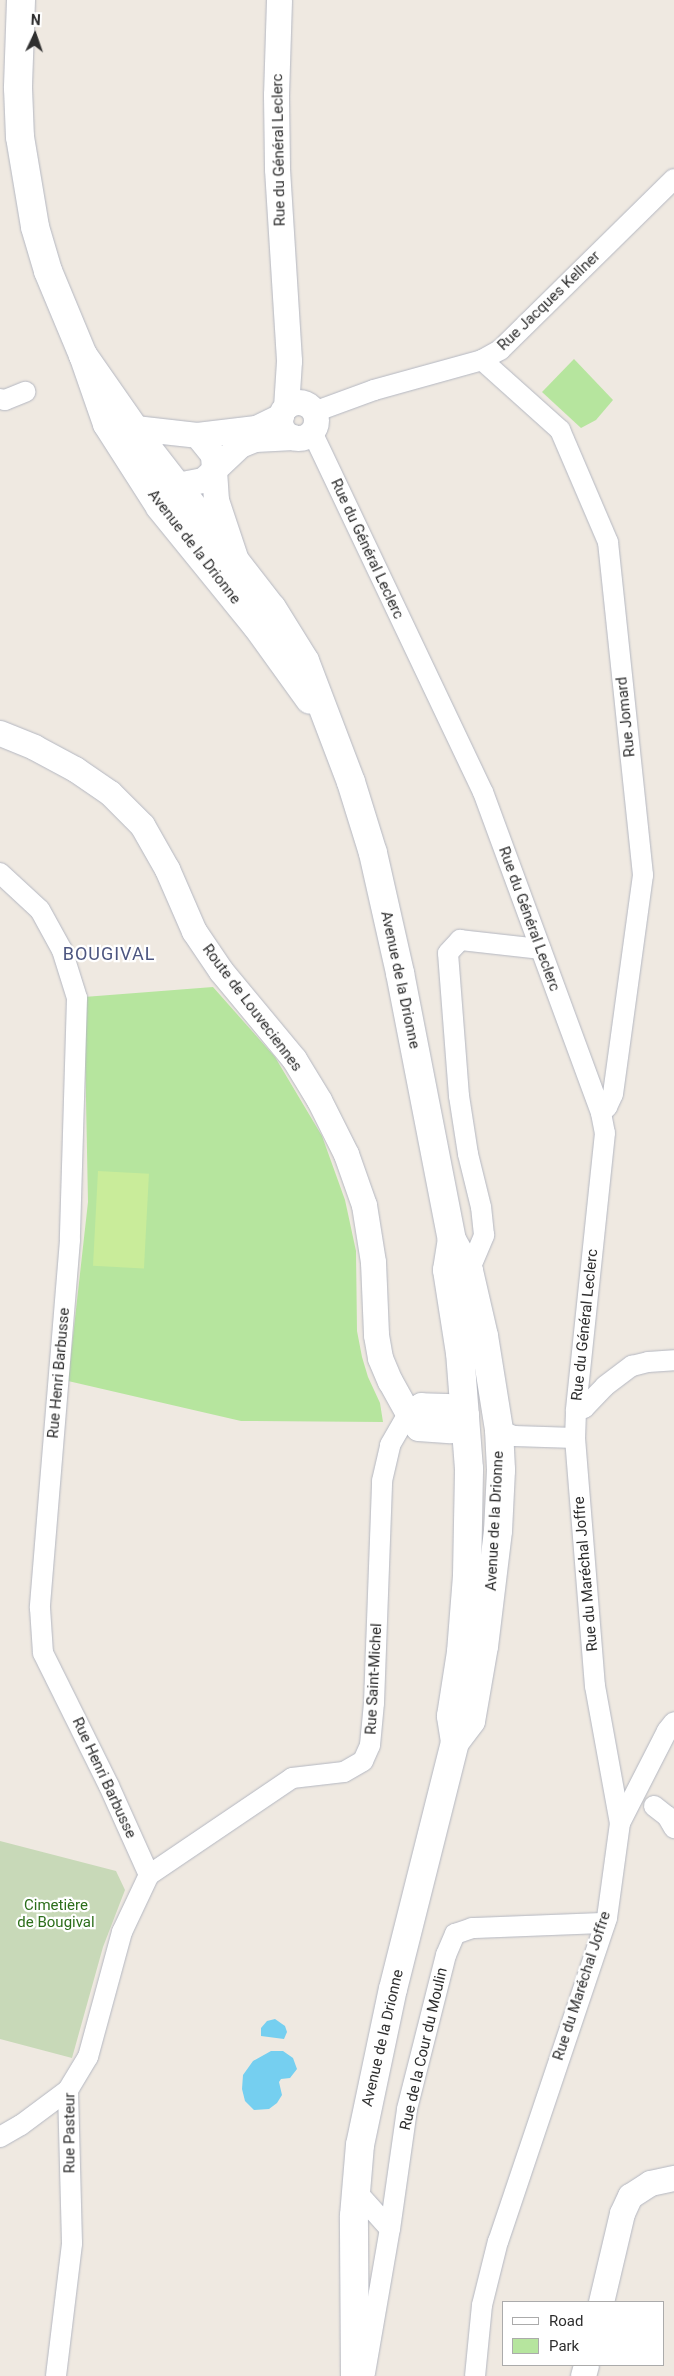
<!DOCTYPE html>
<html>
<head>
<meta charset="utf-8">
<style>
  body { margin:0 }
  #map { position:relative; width:674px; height:2376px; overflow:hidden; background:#efe9e1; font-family:Roboto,sans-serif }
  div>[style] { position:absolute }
  .green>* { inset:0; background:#b6e59e }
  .cemetery>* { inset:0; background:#c8d9b8 }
  .pitch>* { inset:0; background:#c9ec9a; transform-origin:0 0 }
  .water>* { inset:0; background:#75cff0 }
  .roads { filter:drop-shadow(0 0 1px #b4b7c1) drop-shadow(0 0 1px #b4b7c1) }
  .minor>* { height:20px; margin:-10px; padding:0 10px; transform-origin:10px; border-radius:10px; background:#fff }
  .tertiary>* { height:25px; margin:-12.5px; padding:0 12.5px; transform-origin:12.5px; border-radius:12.5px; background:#fff }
  .tertiary>.ring { margin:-12.5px; padding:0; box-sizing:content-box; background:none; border:25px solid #fff; border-radius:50% }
  .secondary>* { height:28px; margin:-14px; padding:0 14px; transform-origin:14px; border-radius:14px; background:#fff }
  span { translate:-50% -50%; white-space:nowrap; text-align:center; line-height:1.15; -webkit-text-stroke:4.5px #fff; paint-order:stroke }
  .street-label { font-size:15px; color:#2e2e2e }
  .park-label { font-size:15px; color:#2c6e1b }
  .quarter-label { font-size:18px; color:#4d5680; letter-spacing:1px }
  .legend { position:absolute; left:502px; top:2301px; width:162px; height:65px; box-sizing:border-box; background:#fff; border:1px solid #ababab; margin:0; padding:6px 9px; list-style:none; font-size:15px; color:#2e2e2e }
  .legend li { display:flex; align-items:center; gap:10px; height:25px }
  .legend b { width:25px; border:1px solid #ababab }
  .north { position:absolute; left:10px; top:10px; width:50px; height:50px; -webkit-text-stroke:4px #fff; paint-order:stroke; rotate:3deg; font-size:14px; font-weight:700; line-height:20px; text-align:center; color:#2e2e2e }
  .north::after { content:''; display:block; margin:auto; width:18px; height:22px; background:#2e2e2e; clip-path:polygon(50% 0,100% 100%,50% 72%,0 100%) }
</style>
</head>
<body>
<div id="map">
  <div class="green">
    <div style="clip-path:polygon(574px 359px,613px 400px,596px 420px,581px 428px,542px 392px)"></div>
    <div style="clip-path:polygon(213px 987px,275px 1057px,322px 1136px,345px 1200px,356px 1251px,357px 1331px,362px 1357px,368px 1377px,380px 1403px,383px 1422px,241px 1421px,68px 1381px,88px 1202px,84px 997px)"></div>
  </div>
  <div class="cemetery">
    <div style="clip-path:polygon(0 1841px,116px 1871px,125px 1890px,103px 1947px,72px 2058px,0 2039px)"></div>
  </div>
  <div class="pitch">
    <div style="left:98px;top:1171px;width:51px;height:95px;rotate:3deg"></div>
  </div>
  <div class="water">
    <div style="clip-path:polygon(275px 2019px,285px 2026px,287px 2032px,284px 2039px,261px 2036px,261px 2028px,267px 2021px)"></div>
    <div style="clip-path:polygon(271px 2051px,283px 2051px,293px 2058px,297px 2069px,290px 2078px,281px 2079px,279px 2082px,282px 2095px,277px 2103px,269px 2109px,254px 2110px,245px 2101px,242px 2089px,243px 2075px,253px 2061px)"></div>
  </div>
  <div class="roads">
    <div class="minor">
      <div style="left:482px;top:360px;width:105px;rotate:41.9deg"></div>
      <div style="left:560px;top:430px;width:122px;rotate:66.8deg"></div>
      <div style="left:608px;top:542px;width:335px;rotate:84deg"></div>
      <div style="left:643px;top:875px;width:221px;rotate:97.8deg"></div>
      <div style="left:613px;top:1094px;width:14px;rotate:115deg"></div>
      <div style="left:607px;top:1107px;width:8px;rotate:135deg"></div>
      <div style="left:0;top:399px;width:5px;rotate:11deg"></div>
      <div style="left:5px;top:400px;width:22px;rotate:-22deg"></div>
      <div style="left:314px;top:412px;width:64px;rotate:-20.1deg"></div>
      <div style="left:374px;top:390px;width:112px;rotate:-15.5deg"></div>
      <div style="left:482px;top:360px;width:21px;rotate:-29deg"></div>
      <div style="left:500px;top:350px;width:244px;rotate:-44.5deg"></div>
      <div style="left:312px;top:432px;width:399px;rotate:64.6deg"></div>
      <div style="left:483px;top:792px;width:342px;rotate:69.8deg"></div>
      <div style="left:601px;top:1113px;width:20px;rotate:79deg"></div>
      <div style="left:605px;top:1133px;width:280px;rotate:96deg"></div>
      <div style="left:576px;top:1411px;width:27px;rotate:92deg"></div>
      <div style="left:575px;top:1438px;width:249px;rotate:85.4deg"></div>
      <div style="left:595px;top:1686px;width:139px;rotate:79.7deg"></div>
      <div style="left:620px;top:1823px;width:96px;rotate:97.8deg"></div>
      <div style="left:607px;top:1918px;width:341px;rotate:108.6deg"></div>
      <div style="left:498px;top:2241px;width:66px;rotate:104deg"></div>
      <div style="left:482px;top:2305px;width:71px;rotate:95.6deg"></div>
      <div style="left:0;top:873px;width:54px;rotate:42.8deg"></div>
      <div style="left:40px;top:910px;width:46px;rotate:61.2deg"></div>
      <div style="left:62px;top:950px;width:50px;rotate:72.6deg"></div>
      <div style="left:77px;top:998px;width:242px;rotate:91.7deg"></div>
      <div style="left:70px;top:1240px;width:369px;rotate:94.7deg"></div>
      <div style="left:40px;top:1608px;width:45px;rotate:86.2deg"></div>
      <div style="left:43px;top:1653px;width:148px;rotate:63.6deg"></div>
      <div style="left:109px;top:1786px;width:98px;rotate:65.8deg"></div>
      <div style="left:469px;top:1271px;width:39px;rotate:-67deg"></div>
      <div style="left:484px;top:1235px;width:28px;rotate:-96deg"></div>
      <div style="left:481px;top:1207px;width:55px;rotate:-103.8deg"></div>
      <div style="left:468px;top:1154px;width:59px;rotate:-98.8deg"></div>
      <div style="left:459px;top:1096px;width:143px;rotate:-94.4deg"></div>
      <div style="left:448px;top:953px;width:18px;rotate:-47deg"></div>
      <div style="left:460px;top:940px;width:81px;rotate:6.4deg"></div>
      <div style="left:576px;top:1411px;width:9px;rotate:-21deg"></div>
      <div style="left:584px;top:1408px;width:30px;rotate:-46deg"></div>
      <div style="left:605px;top:1386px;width:34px;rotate:-37deg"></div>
      <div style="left:632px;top:1366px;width:16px;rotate:-14deg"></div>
      <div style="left:648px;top:1362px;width:26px;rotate:-4deg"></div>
      <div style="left:499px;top:1430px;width:16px;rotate:22deg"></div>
      <div style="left:514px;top:1436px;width:61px;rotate:1.9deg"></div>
      <div style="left:654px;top:1806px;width:16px;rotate:38deg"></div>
      <div style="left:667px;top:1816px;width:14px;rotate:60deg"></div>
      <div style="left:620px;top:1823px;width:103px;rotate:-62.9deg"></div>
      <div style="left:667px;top:1731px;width:11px;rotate:-52deg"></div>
      <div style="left:149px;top:1875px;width:173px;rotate:-34.1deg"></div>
      <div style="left:292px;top:1778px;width:52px;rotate:-6.6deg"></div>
      <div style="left:344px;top:1772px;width:22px;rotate:-30deg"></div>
      <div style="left:363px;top:1761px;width:17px;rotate:-66deg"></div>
      <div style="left:370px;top:1745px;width:42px;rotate:-84.6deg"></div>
      <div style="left:374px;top:1703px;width:222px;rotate:-87.9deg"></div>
      <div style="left:382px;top:1481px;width:37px;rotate:-77deg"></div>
      <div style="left:390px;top:1445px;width:36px;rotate:-60deg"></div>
      <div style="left:0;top:2137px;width:24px;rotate:-30deg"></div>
      <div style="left:21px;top:2125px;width:59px;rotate:-36.7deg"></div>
      <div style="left:355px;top:2190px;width:52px;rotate:48.1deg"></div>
      <div style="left:365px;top:2373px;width:146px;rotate:-80.2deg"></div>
      <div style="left:390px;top:2229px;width:121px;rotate:-81.9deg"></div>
      <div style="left:407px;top:2109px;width:159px;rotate:-75.8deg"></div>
      <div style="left:446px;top:1955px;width:23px;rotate:-67deg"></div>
      <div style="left:455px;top:1934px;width:18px;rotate:-19deg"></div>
      <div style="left:472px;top:1928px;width:133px;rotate:-2.2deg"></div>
      <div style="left:56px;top:2376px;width:134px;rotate:-83.1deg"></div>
      <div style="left:72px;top:2243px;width:153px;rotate:-91.5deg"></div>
      <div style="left:68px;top:2090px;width:39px;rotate:-59deg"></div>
      <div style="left:88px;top:2057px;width:130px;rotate:-74.8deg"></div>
      <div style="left:122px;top:1932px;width:63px;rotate:-64.7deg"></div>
    </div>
    <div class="tertiary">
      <div style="left:279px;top:0;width:95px;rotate:91.8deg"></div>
      <div style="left:276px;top:95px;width:74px;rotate:89.2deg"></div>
      <div style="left:277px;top:169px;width:192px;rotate:86.4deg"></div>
      <div style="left:289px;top:361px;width:46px;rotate:93.7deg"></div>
      <div class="ring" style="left:280px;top:402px;width:11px;height:11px"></div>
      <div style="left:135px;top:428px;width:62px;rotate:6.4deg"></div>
      <div style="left:197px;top:435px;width:59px;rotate:-6.8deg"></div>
      <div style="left:256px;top:428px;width:28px;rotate:-26deg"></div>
      <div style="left:197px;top:435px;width:26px;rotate:51deg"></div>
      <div style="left:213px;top:455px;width:45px;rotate:86.2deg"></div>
      <div style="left:216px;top:500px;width:60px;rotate:71.6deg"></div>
      <div style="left:177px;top:485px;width:26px;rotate:-11deg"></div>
      <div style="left:203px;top:480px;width:51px;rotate:-43.4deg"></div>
      <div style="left:240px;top:445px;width:16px;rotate:-22deg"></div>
      <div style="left:255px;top:439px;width:38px;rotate:-3deg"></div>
      <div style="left:0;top:733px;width:37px;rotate:22deg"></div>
      <div style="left:34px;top:747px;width:47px;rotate:28.2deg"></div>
      <div style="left:75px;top:769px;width:42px;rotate:34.4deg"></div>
      <div style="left:110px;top:793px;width:45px;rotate:45deg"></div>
      <div style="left:142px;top:825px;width:51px;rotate:60.4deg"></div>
      <div style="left:167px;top:869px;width:68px;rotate:66.5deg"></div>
      <div style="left:194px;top:931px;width:48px;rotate:56deg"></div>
      <div style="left:221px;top:971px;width:114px;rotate:50.3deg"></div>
      <div style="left:294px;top:1059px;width:48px;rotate:58.6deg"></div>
      <div style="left:319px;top:1100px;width:60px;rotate:63.4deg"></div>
      <div style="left:346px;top:1154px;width:54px;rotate:70.6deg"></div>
      <div style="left:364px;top:1205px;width:58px;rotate:81deg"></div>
      <div style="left:373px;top:1262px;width:73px;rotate:87.6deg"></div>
      <div style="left:376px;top:1335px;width:23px;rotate:80deg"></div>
      <div style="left:380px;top:1358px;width:25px;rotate:67deg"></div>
      <div style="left:390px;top:1381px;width:38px;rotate:61deg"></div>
      <div style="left:408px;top:1414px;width:17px;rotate:54deg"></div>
      <div style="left:418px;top:1428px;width:32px;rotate:4deg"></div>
      <div style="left:450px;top:1430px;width:22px;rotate:-43deg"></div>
      <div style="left:466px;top:1415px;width:22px;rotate:-156deg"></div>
      <div style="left:446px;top:1406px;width:25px;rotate:-178deg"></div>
      <div style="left:421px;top:1405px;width:16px;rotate:145deg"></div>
      <div style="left:601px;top:2302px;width:91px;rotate:-76.7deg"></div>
      <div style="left:622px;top:2213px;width:19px;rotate:-65deg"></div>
      <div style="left:630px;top:2196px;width:24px;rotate:-33deg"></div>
      <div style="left:650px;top:2183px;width:25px;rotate:-12deg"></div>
      <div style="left:583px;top:2376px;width:11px;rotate:-75deg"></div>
    </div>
    <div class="secondary">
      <div style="left:21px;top:0;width:88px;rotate:92deg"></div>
      <div style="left:18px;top:88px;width:49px;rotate:87.7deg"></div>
      <div style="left:20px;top:137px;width:91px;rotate:80.5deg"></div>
      <div style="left:35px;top:227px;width:46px;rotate:73.5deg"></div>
      <div style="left:48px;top:271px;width:91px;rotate:67.4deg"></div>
      <div style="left:83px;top:355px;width:73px;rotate:70.8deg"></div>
      <div style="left:107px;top:424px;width:98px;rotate:57.4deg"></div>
      <div style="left:160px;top:507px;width:152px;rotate:50.9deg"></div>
      <div style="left:256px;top:625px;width:92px;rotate:54.2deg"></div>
      <div style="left:83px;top:355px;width:117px;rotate:55.1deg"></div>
      <div style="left:150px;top:451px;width:199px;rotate:52.2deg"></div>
      <div style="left:272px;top:608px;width:62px;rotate:58.1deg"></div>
      <div style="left:305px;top:661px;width:129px;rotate:69.2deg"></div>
      <div style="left:351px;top:782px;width:74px;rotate:72.8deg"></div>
      <div style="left:373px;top:853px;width:123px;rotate:77.3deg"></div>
      <div style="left:400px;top:973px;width:272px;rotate:79deg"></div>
      <div style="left:452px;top:1240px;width:35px;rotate:61deg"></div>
      <div style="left:469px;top:1271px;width:67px;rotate:77deg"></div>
      <div style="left:484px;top:1336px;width:95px;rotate:80.9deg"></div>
      <div style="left:499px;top:1430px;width:40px;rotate:87.1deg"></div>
      <div style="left:501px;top:1470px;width:61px;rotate:92.8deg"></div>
      <div style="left:498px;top:1531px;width:116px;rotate:96.9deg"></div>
      <div style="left:484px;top:1646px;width:76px;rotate:99.8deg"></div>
      <div style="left:471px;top:1721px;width:26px;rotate:127deg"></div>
      <div style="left:355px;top:2376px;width:160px;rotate:-90.4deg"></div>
      <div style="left:354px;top:2216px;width:71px;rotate:-85.2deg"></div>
      <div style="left:360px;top:2145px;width:159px;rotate:-78.1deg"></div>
      <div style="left:393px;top:1989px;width:255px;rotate:-75.9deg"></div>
      <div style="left:455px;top:1742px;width:26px;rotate:-99deg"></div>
      <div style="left:451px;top:1716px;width:65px;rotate:-81.1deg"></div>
      <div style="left:461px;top:1652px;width:77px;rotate:-85.5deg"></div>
      <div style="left:467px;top:1575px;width:106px;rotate:-88.9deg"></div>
      <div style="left:469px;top:1469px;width:116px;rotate:-94.4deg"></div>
      <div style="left:460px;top:1353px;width:84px;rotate:-98.9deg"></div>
      <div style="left:447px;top:1270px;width:30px;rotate:-81deg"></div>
    </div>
  </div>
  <div class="street-label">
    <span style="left:279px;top:150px;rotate:-91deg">Rue du Général Leclerc</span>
    <span style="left:549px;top:301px;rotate:-44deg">Rue Jacques Kellner</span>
    <span style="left:194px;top:547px;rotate:52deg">Avenue de la Drionne</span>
    <span style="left:367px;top:549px;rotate:65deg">Rue du Général Leclerc</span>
    <span style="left:626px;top:717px;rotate:-96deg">Rue Jomard</span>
    <span style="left:529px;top:919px;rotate:70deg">Rue du Général Leclerc</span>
    <span style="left:400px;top:980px;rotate:78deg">Avenue de la Drionne</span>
    <span style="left:252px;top:1008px;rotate:53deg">Route de Louveciennes</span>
    <span style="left:585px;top:1325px;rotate:-84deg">Rue du Général Leclerc</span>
    <span style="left:59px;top:1373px;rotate:-85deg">Rue Henri Barbusse</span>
    <span style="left:495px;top:1521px;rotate:-87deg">Avenue de la Drionne</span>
    <span style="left:586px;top:1574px;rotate:-95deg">Rue du Maréchal Joffre</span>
    <span style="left:374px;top:1679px;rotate:-87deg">Rue Saint-Michel</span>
    <span style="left:104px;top:1778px;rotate:65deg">Rue Henri Barbusse</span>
    <span style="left:582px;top:1986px;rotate:-72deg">Rue du Maréchal Joffre</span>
    <span style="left:383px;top:2038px;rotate:-77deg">Avenue de la Drionne</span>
    <span style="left:424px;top:2049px;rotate:-77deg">Rue de la Cour du Moulin</span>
    <span style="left:70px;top:2133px;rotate:-90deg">Rue Pasteur</span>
  </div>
  <div class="park-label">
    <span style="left:56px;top:1914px">Cimetière<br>de Bougival</span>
  </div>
  <div class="quarter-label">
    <span style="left:109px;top:954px">BOUGIVAL</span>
  </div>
  <ul class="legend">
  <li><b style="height:6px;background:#fff"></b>Road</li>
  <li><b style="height:14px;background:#b6e59e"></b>Park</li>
  </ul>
  <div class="north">N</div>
</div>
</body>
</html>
